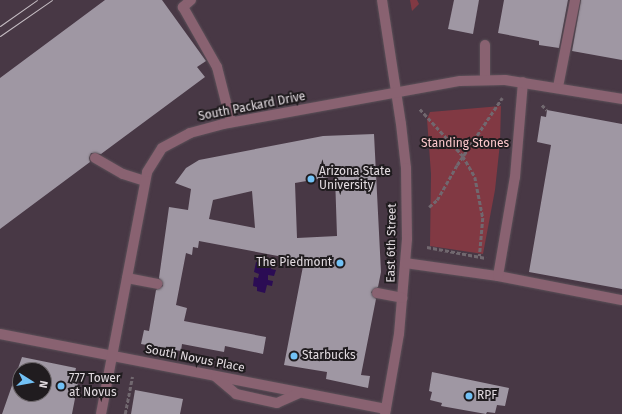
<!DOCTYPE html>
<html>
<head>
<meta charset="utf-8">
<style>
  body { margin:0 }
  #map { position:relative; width:622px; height:414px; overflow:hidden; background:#3d323a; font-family:"Fira Sans",sans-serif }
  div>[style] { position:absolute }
  .built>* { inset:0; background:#483845 }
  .green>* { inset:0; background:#813943 }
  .water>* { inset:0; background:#2b0c54 }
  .building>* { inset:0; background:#9f97a3 }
  .path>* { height:2.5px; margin-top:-1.25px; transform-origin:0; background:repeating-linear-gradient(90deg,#71686f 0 4px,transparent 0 6px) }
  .roads { filter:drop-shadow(0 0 1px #5b5058) drop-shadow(0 0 1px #5b5058) }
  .minor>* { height:10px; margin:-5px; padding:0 5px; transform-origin:5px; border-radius:5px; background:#896271 }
  .tram>* { height:1px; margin:-0.5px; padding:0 0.5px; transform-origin:0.5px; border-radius:0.5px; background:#c5bdc3 }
  .dots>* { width:11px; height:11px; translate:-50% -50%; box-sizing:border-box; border:2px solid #201c1f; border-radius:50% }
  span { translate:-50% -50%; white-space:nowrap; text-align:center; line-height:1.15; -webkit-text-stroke:4px #201c1f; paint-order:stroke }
  .street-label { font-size:12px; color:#e2dbe0 }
  .park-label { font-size:12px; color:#fcc8cc }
  .poi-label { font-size:12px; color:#e2dbe0 }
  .left { translate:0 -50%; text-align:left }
  .right { translate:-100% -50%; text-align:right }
  .north { position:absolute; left:12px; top:362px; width:40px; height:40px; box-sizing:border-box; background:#201c1f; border:1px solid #6e686c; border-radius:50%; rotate:101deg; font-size:11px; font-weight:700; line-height:16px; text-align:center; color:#e2dbe0 }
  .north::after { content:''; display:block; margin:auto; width:14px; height:18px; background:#72c1f5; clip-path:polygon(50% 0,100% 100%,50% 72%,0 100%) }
</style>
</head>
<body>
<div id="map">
  <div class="built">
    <div style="clip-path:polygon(0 0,622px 0,622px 414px,72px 414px,79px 378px,74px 377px,76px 368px,22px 358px,2px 414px,0 414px)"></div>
  </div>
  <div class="green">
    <div style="clip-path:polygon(410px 0,417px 0,419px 4px,412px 11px)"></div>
    <div style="clip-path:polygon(501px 106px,500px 143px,495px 190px,483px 254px,430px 246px,431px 174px,427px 119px,430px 112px)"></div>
  </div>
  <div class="water">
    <div style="clip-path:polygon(262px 258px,273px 260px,271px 269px,276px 270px,274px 276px,268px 275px,268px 280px,273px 281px,272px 286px,267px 285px,265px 293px,257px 291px,257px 287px,253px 286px,254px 277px,258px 278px,259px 274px,254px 272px,256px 262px,261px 263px)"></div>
  </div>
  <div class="building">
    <div style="clip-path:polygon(105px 0,162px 0,206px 61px,197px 67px,205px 77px,101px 154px,91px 153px,89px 158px,90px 162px,0 229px,0 78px)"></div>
    <div style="clip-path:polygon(454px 0,479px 0,473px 34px,448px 29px)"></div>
    <div style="clip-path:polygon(504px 0,568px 0,559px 48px,539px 45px,539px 41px,498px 33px)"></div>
    <div style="clip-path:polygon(581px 0,622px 0,622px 60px,572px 51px)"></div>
    <div style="clip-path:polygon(547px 110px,622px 124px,622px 289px,529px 272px,551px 145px,537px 142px,541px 116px,546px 117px)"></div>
    <div style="clip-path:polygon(evenodd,374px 134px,381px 272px,378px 287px,371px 292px,376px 299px,361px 375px,370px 376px,368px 388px,326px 379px,327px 372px,284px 365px,304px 261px,199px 241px,198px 248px,193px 247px,192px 255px,186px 253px,176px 305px,187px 308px,184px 321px,266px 337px,263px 354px,225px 346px,224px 352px,182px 344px,181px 351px,141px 344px,144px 330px,149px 331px,156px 290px,163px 286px,159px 278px,169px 207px,188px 210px,191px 189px,175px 183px,186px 168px,199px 160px,323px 136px,374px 134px,335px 176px,337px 236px,297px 238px,295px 183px,335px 176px,374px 134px,252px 191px,255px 228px,209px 219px,213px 200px,252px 191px)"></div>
    <div style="clip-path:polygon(evenodd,22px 357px,76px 368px,74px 377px,79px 378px,72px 414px,2px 414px,22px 357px,20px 370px,44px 370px,44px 394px,20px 394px,20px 370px)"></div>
    <div style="clip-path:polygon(432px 372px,509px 388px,505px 406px,497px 405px,495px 413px,487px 412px,486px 414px,441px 406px,442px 403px,430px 400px,432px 392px,429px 391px)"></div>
    <div style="clip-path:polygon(135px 390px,183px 399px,180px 414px,131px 414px)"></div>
  </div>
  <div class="path">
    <div style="left:542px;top:105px;width:7px;rotate:45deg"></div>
    <div style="left:420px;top:109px;width:64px;rotate:47.5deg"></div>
    <div style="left:463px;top:156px;width:24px;rotate:60deg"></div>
    <div style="left:475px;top:177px;width:42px;rotate:79deg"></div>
    <div style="left:483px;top:218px;width:38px;rotate:95deg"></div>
    <div style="left:429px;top:207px;width:11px;rotate:-41deg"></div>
    <div style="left:437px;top:200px;width:40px;rotate:-60.3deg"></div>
    <div style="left:457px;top:165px;width:81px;rotate:-56.1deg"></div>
    <div style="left:427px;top:247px;width:60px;rotate:10.6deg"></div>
    <div style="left:125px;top:414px;width:38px;rotate:-79deg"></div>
  </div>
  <div class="roads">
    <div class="minor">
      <div style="left:191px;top:0;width:11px;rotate:139deg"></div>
      <div style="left:183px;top:7px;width:69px;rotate:60.5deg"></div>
      <div style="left:217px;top:67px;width:57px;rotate:75.7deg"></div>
      <div style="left:382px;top:0;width:125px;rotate:81.3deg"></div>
      <div style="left:401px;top:124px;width:44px;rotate:83.5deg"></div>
      <div style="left:406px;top:168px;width:71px;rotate:89.2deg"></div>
      <div style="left:407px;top:239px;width:95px;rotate:94.8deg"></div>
      <div style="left:399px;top:334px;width:81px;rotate:99.9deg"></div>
      <div style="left:485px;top:45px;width:35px;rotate:90deg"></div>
      <div style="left:558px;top:87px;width:89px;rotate:-78.9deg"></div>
      <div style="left:95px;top:158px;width:32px;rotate:30deg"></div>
      <div style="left:123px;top:174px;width:23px;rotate:18deg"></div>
      <div style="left:405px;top:263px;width:94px;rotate:8deg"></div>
      <div style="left:498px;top:276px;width:126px;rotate:11deg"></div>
      <div style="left:498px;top:276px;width:100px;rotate:-80.3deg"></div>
      <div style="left:515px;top:177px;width:95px;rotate:-85.2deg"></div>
      <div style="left:127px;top:278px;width:31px;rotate:11deg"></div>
      <div style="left:377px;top:293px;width:26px;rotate:11deg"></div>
      <div style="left:0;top:334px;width:393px;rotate:11deg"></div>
      <div style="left:216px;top:377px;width:26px;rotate:40deg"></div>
      <div style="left:236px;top:394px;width:42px;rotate:12.4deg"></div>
      <div style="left:277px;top:403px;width:24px;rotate:-24deg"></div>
      <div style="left:101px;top:414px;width:246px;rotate:-79.2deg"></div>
      <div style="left:147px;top:172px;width:28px;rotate:-58deg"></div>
      <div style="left:162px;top:148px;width:32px;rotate:-28deg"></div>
      <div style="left:190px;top:133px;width:34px;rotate:-15deg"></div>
      <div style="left:223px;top:124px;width:241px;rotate:-10.3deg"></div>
      <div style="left:460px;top:81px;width:45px;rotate:-1.3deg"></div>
      <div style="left:505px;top:80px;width:119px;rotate:9.2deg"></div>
    </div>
  </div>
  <div class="tram">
    <div style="left:0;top:26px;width:45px;rotate:-35.1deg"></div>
    <div style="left:0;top:36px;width:63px;rotate:-34.7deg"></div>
  </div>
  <div class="dots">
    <div style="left:311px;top:179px;background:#72c1f5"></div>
    <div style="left:340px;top:263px;background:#72c1f5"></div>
    <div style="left:294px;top:356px;background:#72c1f5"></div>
    <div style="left:61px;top:386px;background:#72c1f5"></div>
    <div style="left:469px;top:396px;background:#72c1f5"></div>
  </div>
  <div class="street-label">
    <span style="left:252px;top:107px;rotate:-11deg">South Packard Drive</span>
    <span style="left:392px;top:243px;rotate:-89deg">East 6th Street</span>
    <span style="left:195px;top:359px;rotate:11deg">South Novus Place</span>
  </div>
  <div class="park-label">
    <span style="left:465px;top:144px">Standing Stones</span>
  </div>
  <div class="poi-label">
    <span class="left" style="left:319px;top:179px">Arizona State<br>University</span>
    <span class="right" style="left:332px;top:263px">The Piedmont</span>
    <span class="left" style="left:302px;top:356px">Starbucks</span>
    <span class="left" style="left:69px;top:386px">777 Tower<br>at Novus</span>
    <span class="left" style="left:477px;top:396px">RPF</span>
  </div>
  <div class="north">N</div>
</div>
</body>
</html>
